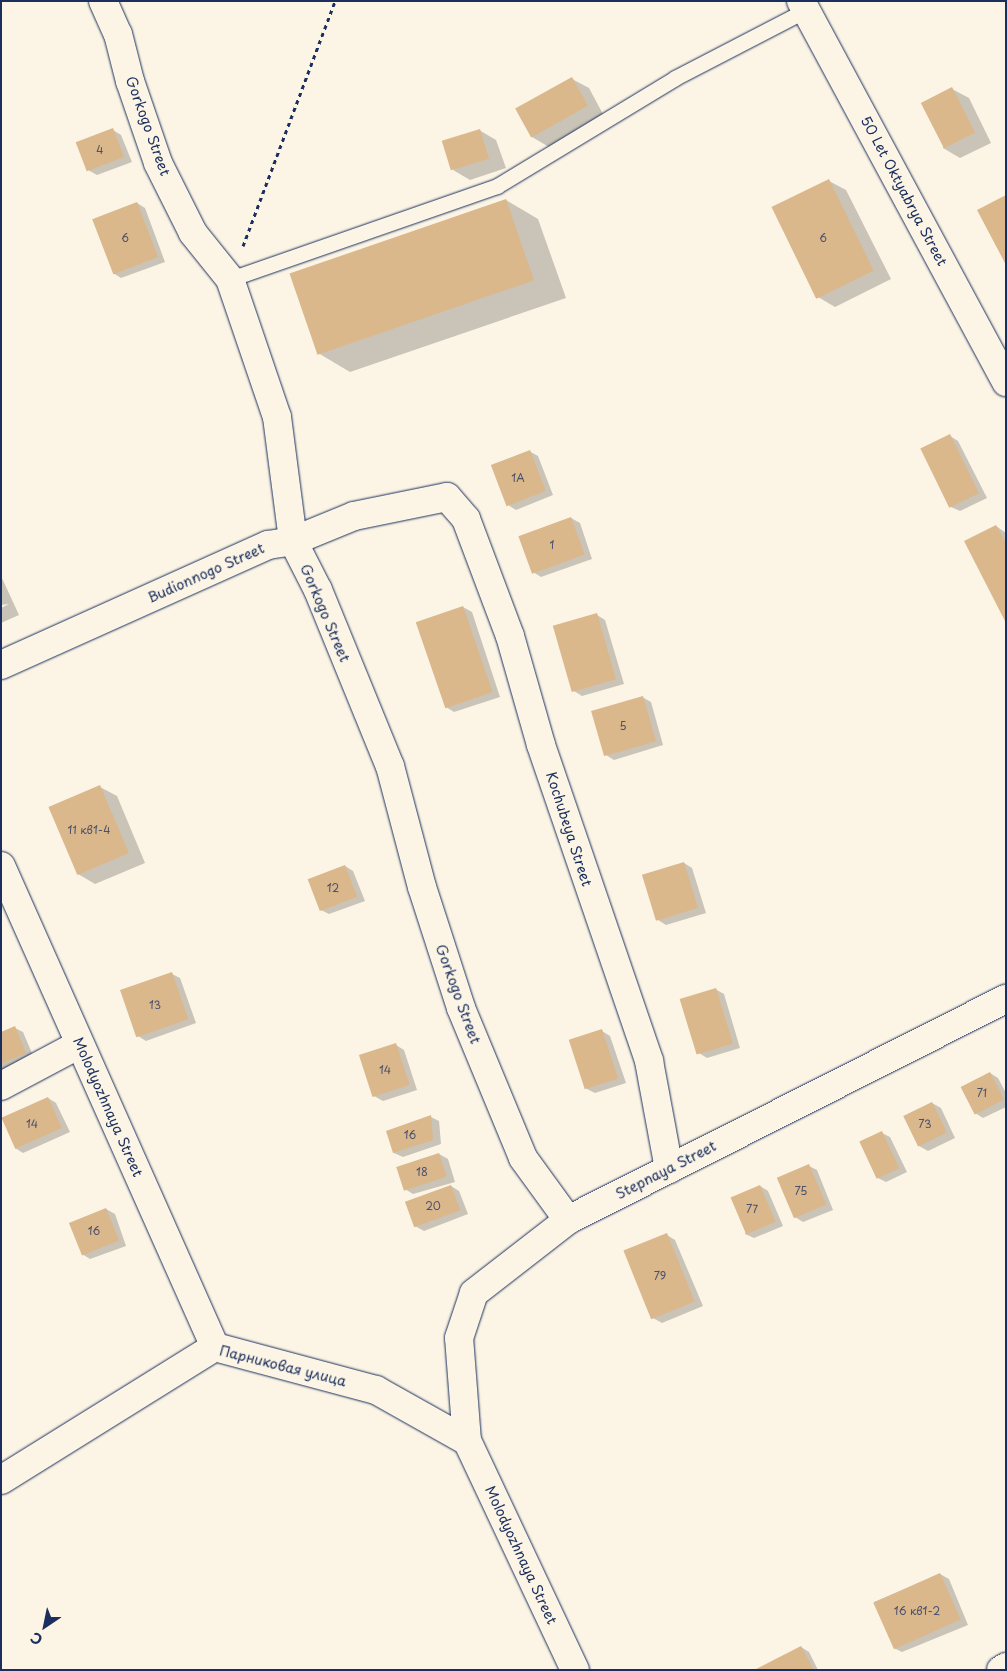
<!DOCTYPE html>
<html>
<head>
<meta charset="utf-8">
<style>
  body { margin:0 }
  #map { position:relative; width:1007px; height:1671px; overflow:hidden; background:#fcf5e5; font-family:"Playpen Sans",sans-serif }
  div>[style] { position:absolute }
  .shadow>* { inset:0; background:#0003 }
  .building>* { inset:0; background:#dbb78c; transform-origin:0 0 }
  .path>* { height:3px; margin-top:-1.5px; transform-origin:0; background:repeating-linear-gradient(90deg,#1b2f5e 0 4px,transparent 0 8px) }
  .roads { filter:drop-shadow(0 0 1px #1b2f5e) drop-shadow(0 0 1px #1b2f5e) }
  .lane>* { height:15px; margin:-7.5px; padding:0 7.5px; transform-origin:7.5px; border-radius:7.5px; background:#fcf5e5 }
  .street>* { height:28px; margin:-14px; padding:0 14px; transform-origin:14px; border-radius:14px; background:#fcf5e5 }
  .secondary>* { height:28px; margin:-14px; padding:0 14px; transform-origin:14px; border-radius:14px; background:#fcf5e5 }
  span { translate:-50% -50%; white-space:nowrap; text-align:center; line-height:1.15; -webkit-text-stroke:5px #fcf5e5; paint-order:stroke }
  .number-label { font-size:11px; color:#4b516a }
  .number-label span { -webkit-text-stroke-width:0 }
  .street-label { font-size:14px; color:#1b2f5e }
  .frame { position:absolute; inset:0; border:2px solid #1b2f5e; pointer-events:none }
  .north { position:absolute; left:20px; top:1601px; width:50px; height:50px; -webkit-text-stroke:4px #fcf5e5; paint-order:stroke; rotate:214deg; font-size:14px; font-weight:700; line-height:20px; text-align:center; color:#1b2f5e }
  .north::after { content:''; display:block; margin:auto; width:18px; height:22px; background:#1b2f5e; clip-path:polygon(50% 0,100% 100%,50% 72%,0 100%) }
</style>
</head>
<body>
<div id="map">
  <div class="shadow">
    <div style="clip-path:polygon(572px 79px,589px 88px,604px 116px,549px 147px,532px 137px)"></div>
    <div style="clip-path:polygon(952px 89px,969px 98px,991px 143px,960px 158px,943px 148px)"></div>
    <div style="clip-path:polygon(113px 130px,121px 135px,132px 162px,97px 175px,88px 170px)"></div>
    <div style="clip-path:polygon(479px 130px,496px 140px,506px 168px,470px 180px,453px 170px)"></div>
    <div style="clip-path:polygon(829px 181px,846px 190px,891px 279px,835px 307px,818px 297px)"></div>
    <div style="clip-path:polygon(506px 200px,538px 219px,566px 298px,350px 372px,318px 353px)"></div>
    <div style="clip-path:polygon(137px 203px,145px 208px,165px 262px,121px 278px,113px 273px)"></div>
    <div style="clip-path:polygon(950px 436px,958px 441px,987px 498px,960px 511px,951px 507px)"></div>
    <div style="clip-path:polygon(529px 451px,538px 456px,553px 495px,516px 510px,508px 505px)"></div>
    <div style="clip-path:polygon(571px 518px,580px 523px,592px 559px,541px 577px,533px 572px)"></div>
    <div style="clip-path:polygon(996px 526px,1006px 533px,1006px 620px)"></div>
    <div style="clip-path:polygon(1px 576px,19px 615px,1px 623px,1px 608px,9px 604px,1px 605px)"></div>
    <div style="clip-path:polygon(463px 607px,472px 612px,500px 697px,454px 712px,446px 707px)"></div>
    <div style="clip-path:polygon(597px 615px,605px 620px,624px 684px,582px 696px,574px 691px)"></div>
    <div style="clip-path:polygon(642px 697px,651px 702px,663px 745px,614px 760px,606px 755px)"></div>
    <div style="clip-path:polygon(100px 787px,117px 796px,145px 863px,95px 884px,78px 874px)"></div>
    <div style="clip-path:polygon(684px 863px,692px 868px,706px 913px,666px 925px,658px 920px)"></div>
    <div style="clip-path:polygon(345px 866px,353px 871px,365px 901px,329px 914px,321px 910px)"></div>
    <div style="clip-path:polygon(172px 974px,180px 978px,196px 1023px,146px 1041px,138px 1036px)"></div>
    <div style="clip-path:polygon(715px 989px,724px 994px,740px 1048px,707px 1058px,699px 1053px)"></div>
    <div style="clip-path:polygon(15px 1028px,23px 1032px,34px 1058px,1px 1071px,1px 1034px)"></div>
    <div style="clip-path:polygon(602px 1031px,610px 1036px,626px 1083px,595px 1093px,587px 1089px)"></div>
    <div style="clip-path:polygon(396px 1045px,404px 1050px,417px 1090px,383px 1101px,374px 1096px)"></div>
    <div style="clip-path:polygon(990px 1073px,998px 1078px,1006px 1093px,1006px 1107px,983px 1118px,975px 1113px)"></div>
    <div style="clip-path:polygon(48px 1098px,56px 1103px,70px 1132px,23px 1153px,15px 1148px)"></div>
    <div style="clip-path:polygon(932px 1103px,941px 1108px,955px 1138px,928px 1151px,919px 1146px)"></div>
    <div style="clip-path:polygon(431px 1117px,439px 1121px,441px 1144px,403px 1157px,394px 1153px,387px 1131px)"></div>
    <div style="clip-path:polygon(882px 1133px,890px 1137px,907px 1172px,886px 1182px,878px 1178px,861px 1142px)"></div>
    <div style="clip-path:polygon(439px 1154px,448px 1159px,455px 1182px,413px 1194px,405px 1189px)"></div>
    <div style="clip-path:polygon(809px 1166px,817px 1170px,833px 1210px,803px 1222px,795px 1217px)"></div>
    <div style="clip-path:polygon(451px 1186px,459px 1191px,468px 1214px,424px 1231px,415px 1226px)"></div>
    <div style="clip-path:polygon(760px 1186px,768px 1191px,783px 1226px,754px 1238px,745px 1234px)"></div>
    <div style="clip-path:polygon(106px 1209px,115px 1214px,126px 1246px,90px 1259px,82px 1254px)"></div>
    <div style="clip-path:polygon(667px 1235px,675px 1240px,703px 1306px,662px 1323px,653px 1318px)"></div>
    <div style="clip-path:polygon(940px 1574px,949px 1579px,968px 1625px,902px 1652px,894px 1648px,874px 1602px)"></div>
    <div style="clip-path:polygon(801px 1647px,809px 1652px,818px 1670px,757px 1670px)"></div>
  </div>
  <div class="building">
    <div style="left:572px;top:77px;width:33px;height:65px;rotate:61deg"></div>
    <div style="left:952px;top:87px;width:51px;height:35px;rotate:63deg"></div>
    <div style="left:113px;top:128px;width:31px;height:40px;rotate:69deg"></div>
    <div style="left:480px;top:129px;width:31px;height:40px;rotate:73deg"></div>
    <div style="left:829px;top:179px;width:102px;height:64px;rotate:64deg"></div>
    <div style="clip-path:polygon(1006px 195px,1006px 265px,977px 210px)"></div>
    <div style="left:506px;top:199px;width:86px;height:229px;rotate:71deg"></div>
    <div style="left:137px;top:202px;width:59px;height:48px;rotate:69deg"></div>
    <div style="left:950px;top:434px;width:66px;height:33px;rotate:64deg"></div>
    <div style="left:530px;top:450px;width:44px;height:42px;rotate:69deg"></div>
    <div style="left:571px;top:517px;width:40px;height:56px;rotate:70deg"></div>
    <div style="clip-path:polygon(996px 525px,1006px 543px,1006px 623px,964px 541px)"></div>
    <div style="left:463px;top:606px;width:91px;height:50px;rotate:71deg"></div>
    <div style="left:597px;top:613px;width:69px;height:46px;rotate:74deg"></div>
    <div style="left:643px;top:696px;width:47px;height:54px;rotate:74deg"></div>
    <div style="left:100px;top:785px;width:74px;height:56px;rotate:67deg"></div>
    <div style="left:684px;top:862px;width:48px;height:44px;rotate:73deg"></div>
    <div style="left:345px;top:865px;width:34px;height:40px;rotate:69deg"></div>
    <div style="left:172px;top:972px;width:50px;height:55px;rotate:71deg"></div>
    <div style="left:716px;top:988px;width:58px;height:38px;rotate:73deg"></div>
    <div style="clip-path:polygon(15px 1026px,26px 1053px,1px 1064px,1px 1032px)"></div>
    <div style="left:602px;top:1029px;width:52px;height:35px;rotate:72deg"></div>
    <div style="left:396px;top:1043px;width:44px;height:39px;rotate:72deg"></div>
    <div style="left:990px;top:1072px;width:31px;height:33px;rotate:63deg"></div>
    <div style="left:48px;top:1097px;width:34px;height:51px;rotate:66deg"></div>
    <div style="left:932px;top:1102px;width:34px;height:32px;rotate:64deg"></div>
    <div style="clip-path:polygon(431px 1115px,433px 1140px,393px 1153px,386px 1131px)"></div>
    <div style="left:882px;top:1131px;width:41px;height:25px;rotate:65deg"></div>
    <div style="left:439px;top:1153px;width:25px;height:45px;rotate:72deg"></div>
    <div style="left:809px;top:1164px;width:44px;height:35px;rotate:67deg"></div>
    <div style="left:451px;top:1185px;width:27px;height:49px;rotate:70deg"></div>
    <div style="left:760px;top:1185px;width:40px;height:32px;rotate:67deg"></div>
    <div style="left:106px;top:1208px;width:35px;height:40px;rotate:68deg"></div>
    <div style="left:667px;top:1233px;width:74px;height:47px;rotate:68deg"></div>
    <div style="left:940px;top:1573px;width:51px;height:73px;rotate:66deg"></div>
    <div style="clip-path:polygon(801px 1646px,814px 1670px,754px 1670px)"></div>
  </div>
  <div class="path">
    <div style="left:243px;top:246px;width:262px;rotate:-69.4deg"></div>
  </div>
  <div class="roads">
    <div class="lane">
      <div style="left:230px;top:279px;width:283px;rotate:-19.2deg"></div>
      <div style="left:497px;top:186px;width:208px;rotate:-31.2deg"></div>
      <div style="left:675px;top:78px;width:148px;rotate:-27.4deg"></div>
    </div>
    <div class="street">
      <div style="left:103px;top:1px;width:36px;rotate:66deg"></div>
      <div style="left:118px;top:34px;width:49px;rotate:75.7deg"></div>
      <div style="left:130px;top:81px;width:87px;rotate:71.1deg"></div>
      <div style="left:158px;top:163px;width:78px;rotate:63.4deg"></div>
      <div style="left:193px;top:233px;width:59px;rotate:51.2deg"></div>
      <div style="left:230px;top:279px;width:146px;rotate:71.2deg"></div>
      <div style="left:277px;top:417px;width:125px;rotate:82.6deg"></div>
      <div style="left:293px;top:541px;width:55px;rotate:63deg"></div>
      <div style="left:318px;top:590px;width:190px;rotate:67.8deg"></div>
      <div style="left:390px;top:766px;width:125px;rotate:75.2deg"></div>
      <div style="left:422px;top:887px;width:127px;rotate:72.1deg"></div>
      <div style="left:461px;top:1008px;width:162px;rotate:67.5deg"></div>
      <div style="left:523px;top:1158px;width:77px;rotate:54deg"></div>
      <div style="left:1px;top:665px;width:293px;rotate:-24.2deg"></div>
      <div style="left:268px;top:545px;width:25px;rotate:-9deg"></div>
      <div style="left:293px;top:541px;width:66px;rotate:-22.3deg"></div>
      <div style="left:354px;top:516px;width:95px;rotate:-11.5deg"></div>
      <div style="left:447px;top:497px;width:29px;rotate:49deg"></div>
      <div style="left:466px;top:519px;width:125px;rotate:69.4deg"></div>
      <div style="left:510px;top:636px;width:113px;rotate:74.1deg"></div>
      <div style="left:541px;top:745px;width:334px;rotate:71.1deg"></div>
      <div style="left:649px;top:1061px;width:110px;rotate:79.5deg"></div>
      <div style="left:1px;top:866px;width:526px;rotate:66.02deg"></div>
      <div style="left:1px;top:1086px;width:89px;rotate:-28deg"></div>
      <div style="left:1px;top:1480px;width:252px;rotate:-31.9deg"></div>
      <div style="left:215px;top:1347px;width:167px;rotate:15deg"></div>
      <div style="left:376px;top:1390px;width:104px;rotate:29.3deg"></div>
      <div style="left:1001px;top:1670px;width:6px;rotate:-31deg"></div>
    </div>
    <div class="secondary">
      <div style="left:801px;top:1px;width:433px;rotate:61.7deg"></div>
      <div style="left:575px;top:1670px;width:253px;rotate:-115.2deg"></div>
      <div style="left:467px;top:1441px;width:103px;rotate:-94.4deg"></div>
      <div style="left:459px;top:1338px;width:47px;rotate:-71.6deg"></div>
      <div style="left:474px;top:1293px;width:119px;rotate:-37.8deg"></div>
      <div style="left:568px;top:1220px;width:491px;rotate:-26.8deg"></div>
    </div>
  </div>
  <div class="number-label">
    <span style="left:100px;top:150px">4</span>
    <span style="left:125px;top:238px">6</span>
    <span style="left:823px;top:238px">6</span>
    <span style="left:518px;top:478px">1А</span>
    <span style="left:552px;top:545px">1</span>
    <span style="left:623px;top:726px">5</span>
    <span style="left:89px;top:830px">11 кв1-4</span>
    <span style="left:333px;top:888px">12</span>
    <span style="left:155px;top:1005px">13</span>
    <span style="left:385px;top:1070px">14</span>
    <span style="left:982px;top:1093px">71</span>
    <span style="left:32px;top:1124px">14</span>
    <span style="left:925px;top:1124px">73</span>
    <span style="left:410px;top:1135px">16</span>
    <span style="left:422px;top:1172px">18</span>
    <span style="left:801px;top:1191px">75</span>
    <span style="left:433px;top:1206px">20</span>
    <span style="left:752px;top:1209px">77</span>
    <span style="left:94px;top:1231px">16</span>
    <span style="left:660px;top:1276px">79</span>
    <span style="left:917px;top:1611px">16 кв1-2</span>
  </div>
  <div class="street-label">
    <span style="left:148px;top:126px;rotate:70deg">Gorkogo Street</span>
    <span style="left:904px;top:191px;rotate:62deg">50 Let Oktyabrya Street</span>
    <span style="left:206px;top:573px;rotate:-24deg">Budionnogo Street</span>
    <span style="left:325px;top:613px;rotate:67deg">Gorkogo Street</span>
    <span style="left:569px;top:829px;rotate:72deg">Kochubeya Street</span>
    <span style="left:458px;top:994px;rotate:70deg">Gorkogo Street</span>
    <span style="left:108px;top:1107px;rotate:66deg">Molodyozhnaya Street</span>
    <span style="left:666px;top:1170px;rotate:-27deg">Stepnaya Street</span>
    <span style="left:283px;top:1366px;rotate:14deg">Парниковая улица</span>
    <span style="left:521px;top:1555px;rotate:65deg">Molodyozhnaya Street</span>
  </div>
  <div class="frame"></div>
  <div class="north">С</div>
</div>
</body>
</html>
